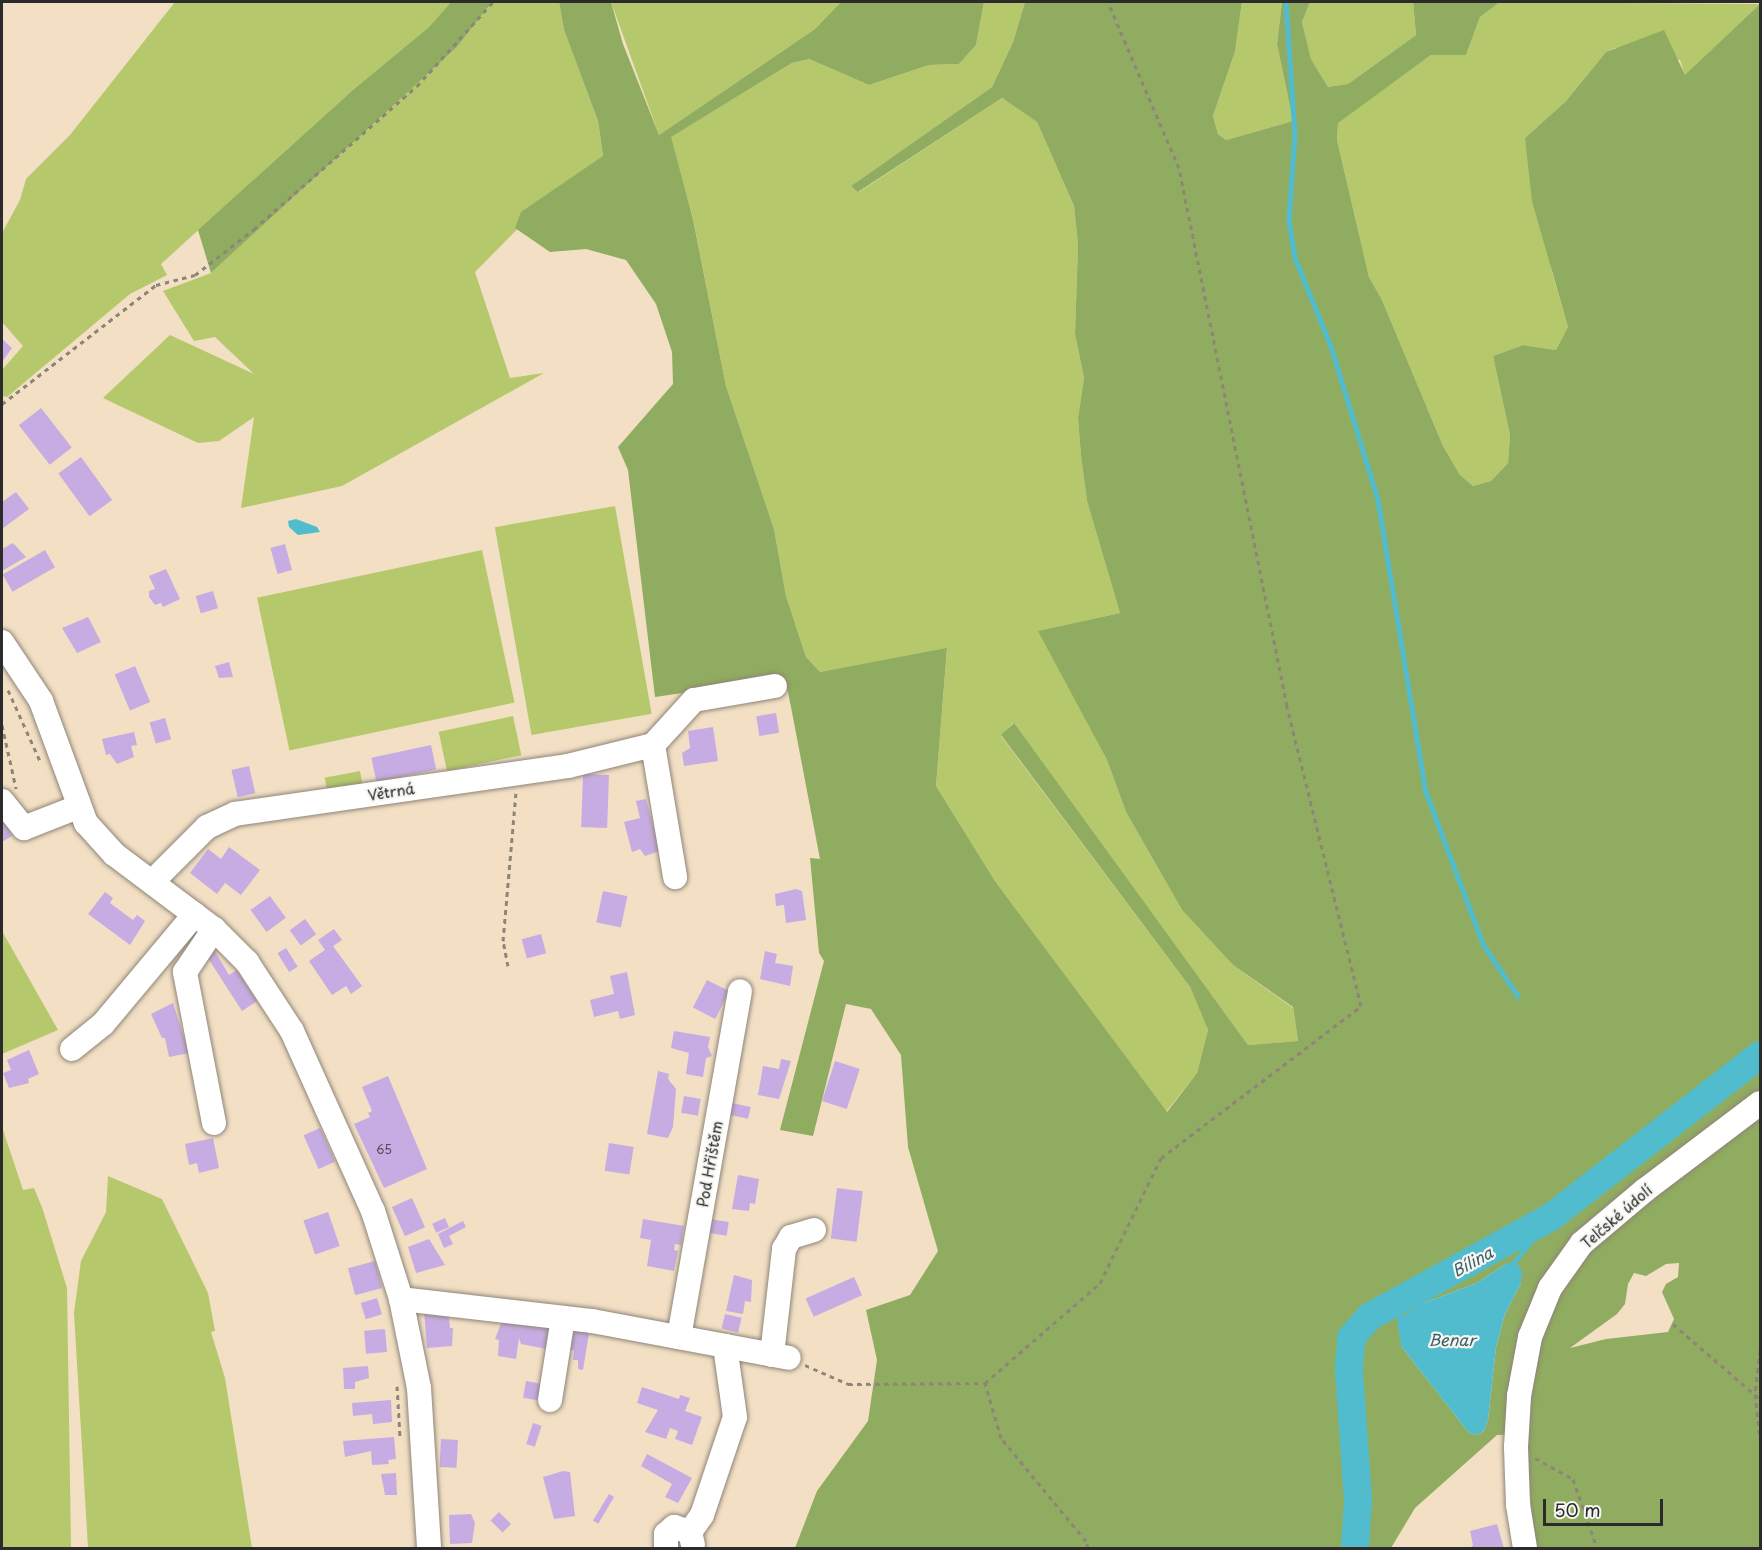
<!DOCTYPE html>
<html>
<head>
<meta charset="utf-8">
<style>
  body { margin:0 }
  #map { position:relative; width:1762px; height:1550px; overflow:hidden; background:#f2dfc4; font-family:"Playpen Sans",sans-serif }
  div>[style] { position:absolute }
  .green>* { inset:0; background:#b5c86c; transform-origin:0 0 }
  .forest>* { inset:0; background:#90ac60 }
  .water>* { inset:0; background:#52bccf }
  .stream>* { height:4.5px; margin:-2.25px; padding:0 2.25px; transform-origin:2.25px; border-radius:2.25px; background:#52bccf }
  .river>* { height:28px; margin:-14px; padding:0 14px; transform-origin:14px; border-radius:14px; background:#52bccf }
  .building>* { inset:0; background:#c7ace3; transform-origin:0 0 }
  .path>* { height:3px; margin-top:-1.5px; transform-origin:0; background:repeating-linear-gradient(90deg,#8e8578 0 4.5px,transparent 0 9px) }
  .roads { filter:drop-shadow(0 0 2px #8e8578) drop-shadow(0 0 2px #8e8578) }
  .minor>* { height:24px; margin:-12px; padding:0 12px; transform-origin:12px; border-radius:12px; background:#fff }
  span { translate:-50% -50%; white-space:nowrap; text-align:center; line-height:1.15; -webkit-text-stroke:4.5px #f6f6f2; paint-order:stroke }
  .number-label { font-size:12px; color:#524b59 }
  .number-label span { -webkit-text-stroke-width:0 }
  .street-label { font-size:15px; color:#2b2b2b }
  .water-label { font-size:16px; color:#395e64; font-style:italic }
  .frame { position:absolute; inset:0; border:3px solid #2b2b2b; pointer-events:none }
  .scale { position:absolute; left:1543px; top:1499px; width:120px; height:27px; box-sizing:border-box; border:3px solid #2b2b2b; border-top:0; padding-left:8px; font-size:18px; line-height:21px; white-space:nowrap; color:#2b2b2b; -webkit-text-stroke:4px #f6f6f2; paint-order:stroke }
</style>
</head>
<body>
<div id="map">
  <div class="green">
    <div style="clip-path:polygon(175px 2px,451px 2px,429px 27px,354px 89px,161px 264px,167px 275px,130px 294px,7px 397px,2px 396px,2px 370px,23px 346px,2px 322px,2px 233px,20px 200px,26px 179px,70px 135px)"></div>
    <div style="clip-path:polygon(492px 2px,559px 2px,564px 30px,598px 121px,603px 157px,560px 186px,475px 272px,510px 378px,544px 373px,342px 486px,241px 508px,254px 417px,219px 441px,198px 443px,103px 398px,170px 335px,254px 374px,215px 337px,194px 341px,163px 291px,211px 273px,457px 47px)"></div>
    <div style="clip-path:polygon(611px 2px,841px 2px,815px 29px,659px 135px)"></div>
    <div style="clip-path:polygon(984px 2px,1025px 2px,1013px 42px,992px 87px,851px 186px,859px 192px,1002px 98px,1037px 122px,1074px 206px,1078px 245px,1075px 334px,1084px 378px,1078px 418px,1081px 456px,1087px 501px,1120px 613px,1039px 631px,1107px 760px,1126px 812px,1182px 910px,1233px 965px,1293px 1008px,1298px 1041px,1248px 1045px,1013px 723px,1001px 736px,1190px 987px,1208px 1030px,1197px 1073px,1166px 1112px,995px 881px,936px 786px,947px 649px,820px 672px,806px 657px,786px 596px,774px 529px,726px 386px,693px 218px,670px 137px,792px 63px,809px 59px,869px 85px,929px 65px,959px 64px,976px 45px)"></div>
    <div style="clip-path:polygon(1242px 2px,1282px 2px,1277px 44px,1293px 121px,1226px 140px,1218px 134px,1213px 116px,1235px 50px)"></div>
    <div style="clip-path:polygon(1310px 2px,1413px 2px,1416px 35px,1348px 84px,1328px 87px,1311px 59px,1302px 22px)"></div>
    <div style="clip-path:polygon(1500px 2px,1760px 4px,1685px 76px,1680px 60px,1615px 48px,1606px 52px,1566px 101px,1525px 138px,1552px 272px,1568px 327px,1556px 350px,1523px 345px,1493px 356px,1510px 435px,1508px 463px,1491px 481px,1473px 486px,1460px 475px,1443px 446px,1382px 300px,1369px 277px,1337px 140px,1338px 122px,1431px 55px,1466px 55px,1480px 17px)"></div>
    <div style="left:615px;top:506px;width:211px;height:122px;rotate:80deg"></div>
    <div style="left:482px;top:550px;width:156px;height:230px;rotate:78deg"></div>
    <div style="left:513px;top:716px;width:40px;height:76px;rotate:78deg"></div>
    <div style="left:360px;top:771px;width:16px;height:36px;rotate:79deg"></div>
    <div style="clip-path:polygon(2px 931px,58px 1030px,2px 1054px)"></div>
    <div style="clip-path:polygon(2px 1127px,23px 1190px,34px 1188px,43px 1210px,67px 1288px,71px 1548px,2px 1548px)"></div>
    <div style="clip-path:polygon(108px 1176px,162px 1199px,208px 1293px,215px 1331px,211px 1332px,225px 1378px,252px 1548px,88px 1548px,74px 1313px,81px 1261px,106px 1212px)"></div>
  </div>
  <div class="forest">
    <div style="clip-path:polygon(451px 2px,492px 2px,457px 47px,211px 273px,198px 230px,354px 89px,429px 27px)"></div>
    <div style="clip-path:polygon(evenodd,559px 2px,611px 2px,623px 44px,659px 135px,815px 29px,841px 2px,984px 2px,976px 45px,959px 64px,929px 65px,869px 85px,809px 59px,792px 63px,671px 137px,693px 219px,726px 386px,774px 529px,786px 596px,806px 657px,820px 672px,947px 648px,936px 786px,995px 881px,1167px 1112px,1197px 1073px,1208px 1030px,1190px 987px,1001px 735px,1014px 723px,1248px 1045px,1298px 1041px,1293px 1007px,1233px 965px,1182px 910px,1126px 812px,1107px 760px,1038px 631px,1120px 613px,1087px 501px,1081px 456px,1078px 418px,1084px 378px,1075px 334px,1078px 245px,1074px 206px,1037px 122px,1002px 98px,858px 192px,851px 186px,992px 87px,1013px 42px,1025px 2px,1242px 2px,1235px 51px,1213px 116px,1218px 134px,1226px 140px,1293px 121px,1277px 44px,1282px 2px,1310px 2px,1302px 22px,1311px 59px,1328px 87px,1348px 84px,1416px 35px,1413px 2px,1500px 2px,1480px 17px,1466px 55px,1431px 55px,1338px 123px,1337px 140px,1369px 277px,1382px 300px,1443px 446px,1460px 475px,1473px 486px,1491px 481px,1508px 463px,1510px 435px,1493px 356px,1523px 345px,1556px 350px,1568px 327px,1532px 201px,1525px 138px,1566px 101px,1606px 52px,1664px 30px,1685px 75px,1760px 4px,1760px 1548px,1534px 1548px,1526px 1434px,1497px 1435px,1415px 1508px,1391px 1548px,795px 1548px,817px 1491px,868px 1421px,877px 1360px,866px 1310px,910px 1295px,938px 1251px,908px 1147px,901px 1055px,871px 1009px,846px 1004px,813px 1136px,780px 1130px,824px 961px,819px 953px,810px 858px,820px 859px,791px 707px,785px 678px,655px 697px,628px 470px,618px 447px,673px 384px,672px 352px,656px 304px,626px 260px,586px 249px,550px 252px,515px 228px,521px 212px,603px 156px,598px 121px,564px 30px,559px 2px,1507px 1263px,1521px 1283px,1505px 1314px,1496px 1347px,1488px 1420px,1484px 1431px,1476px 1435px,1469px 1433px,1401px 1346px,1418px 1305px,1477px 1283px,1507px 1263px,559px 2px,1679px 1263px,1678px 1277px,1666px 1284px,1662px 1292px,1674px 1319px,1668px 1332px,1606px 1339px,1570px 1348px,1617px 1314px,1625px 1304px,1628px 1284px,1634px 1273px,1646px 1276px,1666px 1264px,1679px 1263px)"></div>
  </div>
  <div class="water">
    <div style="clip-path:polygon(296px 519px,317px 527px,320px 532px,298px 535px,289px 527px,288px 521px)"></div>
    <div style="clip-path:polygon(1507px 1263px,1517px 1263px,1522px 1272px,1521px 1283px,1505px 1314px,1496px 1347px,1488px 1420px,1484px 1431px,1476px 1435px,1469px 1433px,1401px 1346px,1397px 1321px,1418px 1305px,1477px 1283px)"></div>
  </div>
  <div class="stream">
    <div style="left:1286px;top:2px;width:131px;rotate:86.1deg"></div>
    <div style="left:1295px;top:133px;width:87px;rotate:93.9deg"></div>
    <div style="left:1289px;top:220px;width:38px;rotate:81deg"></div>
    <div style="left:1295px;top:258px;width:95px;rotate:67.8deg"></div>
    <div style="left:1331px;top:346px;width:161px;rotate:73deg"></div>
    <div style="left:1378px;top:500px;width:296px;rotate:80.7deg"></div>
    <div style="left:1426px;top:792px;width:162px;rotate:69.4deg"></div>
    <div style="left:1483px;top:944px;width:63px;rotate:56.1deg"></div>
    <div style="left:1509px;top:1268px;width:66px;rotate:-50.5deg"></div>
    <div style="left:1384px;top:1309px;width:24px;rotate:24deg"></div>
  </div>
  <div class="river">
    <div style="left:1355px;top:1548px;width:48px;rotate:-86.4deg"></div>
    <div style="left:1358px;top:1500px;width:130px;rotate:-94deg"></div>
    <div style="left:1349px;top:1370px;width:32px;rotate:-86deg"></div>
    <div style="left:1351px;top:1338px;width:28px;rotate:-49deg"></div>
    <div style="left:1369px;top:1317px;width:208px;rotate:-28.8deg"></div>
    <div style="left:1551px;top:1217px;width:264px;rotate:-37.8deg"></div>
  </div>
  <div class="building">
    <div style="clip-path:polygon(2px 339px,12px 348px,2px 362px)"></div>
    <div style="left:41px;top:408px;width:50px;height:28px;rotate:52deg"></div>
    <div style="left:81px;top:457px;width:53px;height:28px;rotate:54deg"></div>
    <div style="clip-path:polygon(16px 492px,29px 509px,2px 529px,2px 502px)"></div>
    <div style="clip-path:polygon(13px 543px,26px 557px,2px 571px,2px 549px)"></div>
    <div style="left:285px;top:544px;width:27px;height:15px;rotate:75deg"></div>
    <div style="left:45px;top:550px;width:20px;height:49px;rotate:60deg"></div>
    <div style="clip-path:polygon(166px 569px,180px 599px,163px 607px,161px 603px,155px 605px,149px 597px,149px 591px,155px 589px,149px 576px)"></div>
    <div style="left:213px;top:591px;width:18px;height:18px;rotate:74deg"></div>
    <div style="clip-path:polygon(88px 617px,101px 642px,77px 653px,62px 628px)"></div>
    <div style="clip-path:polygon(229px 662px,233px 677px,219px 678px,215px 666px)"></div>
    <div style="left:135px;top:666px;width:39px;height:22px;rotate:67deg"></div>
    <div style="left:776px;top:713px;width:20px;height:20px;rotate:81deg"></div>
    <div style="left:165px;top:718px;width:22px;height:16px;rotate:74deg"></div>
    <div style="clip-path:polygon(713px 727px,718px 761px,684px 766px,682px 753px,690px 748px,688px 731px)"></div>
    <div style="clip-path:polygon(134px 732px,137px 745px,131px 746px,134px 757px,117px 764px,110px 754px,106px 755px,102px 739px)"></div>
    <div style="left:431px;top:745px;width:25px;height:61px;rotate:78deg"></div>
    <div style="left:249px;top:766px;width:28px;height:18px;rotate:77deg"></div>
    <div style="left:583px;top:774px;width:26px;height:53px;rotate:2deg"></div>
    <div style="clip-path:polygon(646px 799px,660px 851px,645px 856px,640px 849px,632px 852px,624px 822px,640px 818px,636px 801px)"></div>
    <div style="clip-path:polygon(2px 817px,12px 836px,2px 842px)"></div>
    <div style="clip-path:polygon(229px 847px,260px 870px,241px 895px,225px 883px,217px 894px,190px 873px,208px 849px,221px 859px)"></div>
    <div style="clip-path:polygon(796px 889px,802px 891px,806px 920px,786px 923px,784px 905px,776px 906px,775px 894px)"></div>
    <div style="left:603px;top:891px;width:25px;height:32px;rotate:12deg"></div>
    <div style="clip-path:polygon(105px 892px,113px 898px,110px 903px,133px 920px,137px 915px,145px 921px,130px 945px,88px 914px)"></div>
    <div style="left:270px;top:896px;width:27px;height:24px;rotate:54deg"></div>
    <div style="left:305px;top:919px;width:19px;height:19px;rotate:54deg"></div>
    <div style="clip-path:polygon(334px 929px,342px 940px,333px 946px,362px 986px,351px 994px,346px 986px,332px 995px,309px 961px,325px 950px,318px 940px)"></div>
    <div style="left:541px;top:934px;width:20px;height:20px;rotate:75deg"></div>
    <div style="clip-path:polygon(213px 948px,229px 975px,237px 970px,257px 1001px,242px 1011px,208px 958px)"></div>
    <div style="left:286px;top:948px;width:22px;height:10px;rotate:58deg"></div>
    <div style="clip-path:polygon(765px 951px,777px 954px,775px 963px,793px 966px,790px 986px,760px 979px)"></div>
    <div style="clip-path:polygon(627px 972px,635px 1015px,620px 1019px,618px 1011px,594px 1017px,590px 1000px,614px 994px,610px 976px)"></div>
    <div style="left:707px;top:980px;width:25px;height:31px;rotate:27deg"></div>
    <div style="clip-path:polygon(173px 1003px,189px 1053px,169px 1057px,165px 1038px,162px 1038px,151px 1014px)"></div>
    <div style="clip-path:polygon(674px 1031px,710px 1037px,708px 1047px,712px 1056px,706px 1058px,703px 1077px,686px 1074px,689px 1053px,671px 1048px)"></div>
    <div style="clip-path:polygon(29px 1050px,39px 1074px,28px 1079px,29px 1083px,9px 1088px,3px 1073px,11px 1070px,7px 1060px)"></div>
    <div style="clip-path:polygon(781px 1059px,791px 1061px,779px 1099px,758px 1095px,763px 1066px,779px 1069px)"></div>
    <div style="left:835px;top:1061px;width:26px;height:42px;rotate:18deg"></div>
    <div style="clip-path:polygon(658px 1071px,669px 1074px,668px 1079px,676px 1089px,673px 1127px,668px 1138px,647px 1134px)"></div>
    <div style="clip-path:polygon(388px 1076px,427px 1169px,384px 1188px,354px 1124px,370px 1117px,368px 1113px,372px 1111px,362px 1087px)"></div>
    <div style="left:684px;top:1096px;width:17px;height:17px;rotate:10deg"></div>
    <div style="left:732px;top:1103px;width:19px;height:12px;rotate:12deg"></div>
    <div style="left:320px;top:1128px;width:37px;height:18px;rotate:66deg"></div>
    <div style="clip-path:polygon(213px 1138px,219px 1168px,199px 1173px,197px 1163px,189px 1165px,185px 1144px)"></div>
    <div style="left:609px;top:1143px;width:25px;height:28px;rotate:9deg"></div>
    <div style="clip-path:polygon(738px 1175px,759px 1179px,755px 1204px,750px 1203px,749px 1211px,732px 1209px)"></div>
    <div style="left:837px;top:1188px;width:26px;height:51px;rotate:7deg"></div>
    <div style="left:412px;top:1198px;width:32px;height:22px;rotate:66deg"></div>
    <div style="left:328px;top:1212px;width:36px;height:26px;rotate:71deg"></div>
    <div style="left:445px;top:1218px;width:10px;height:14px;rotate:66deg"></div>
    <div style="clip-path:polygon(643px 1219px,684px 1226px,681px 1245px,675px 1244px,674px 1250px,678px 1251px,674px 1271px,647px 1266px,651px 1240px,640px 1238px)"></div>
    <div style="left:710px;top:1219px;width:19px;height:14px;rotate:9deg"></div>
    <div style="clip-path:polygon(463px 1221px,466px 1227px,449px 1236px,453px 1244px,444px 1248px,438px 1234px)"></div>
    <div style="clip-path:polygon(429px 1239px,445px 1265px,416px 1273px,408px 1247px)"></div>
    <div style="left:375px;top:1261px;width:28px;height:28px;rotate:75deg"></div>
    <div style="clip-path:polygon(734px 1275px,752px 1280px,751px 1302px,745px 1301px,743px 1314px,726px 1311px)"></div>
    <div style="left:854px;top:1277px;width:20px;height:53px;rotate:66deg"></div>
    <div style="left:377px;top:1298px;width:17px;height:17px;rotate:73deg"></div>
    <div style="clip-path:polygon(448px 1309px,450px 1328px,453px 1328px,452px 1346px,427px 1348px,424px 1311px)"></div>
    <div style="left:725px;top:1314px;width:17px;height:15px;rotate:13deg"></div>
    <div style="clip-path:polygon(503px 1318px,550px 1326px,547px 1349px,521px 1344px,519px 1338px,516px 1359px,498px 1356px,499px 1340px,495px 1339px)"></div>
    <div style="clip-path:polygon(572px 1328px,589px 1333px,583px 1370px,578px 1369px,578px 1360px,573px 1360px,574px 1350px,570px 1350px)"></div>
    <div style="left:385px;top:1329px;width:23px;height:21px;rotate:85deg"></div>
    <div style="clip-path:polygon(368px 1366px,369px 1378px,355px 1382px,355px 1389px,344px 1389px,343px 1368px)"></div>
    <div style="left:526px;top:1381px;width:17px;height:17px;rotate:10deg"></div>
    <div style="clip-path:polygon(642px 1387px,679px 1399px,680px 1395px,690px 1398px,685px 1411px,702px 1417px,692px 1445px,675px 1439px,678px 1431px,670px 1428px,666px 1439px,645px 1432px,658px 1410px,637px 1403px)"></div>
    <div style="clip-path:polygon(391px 1400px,392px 1422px,373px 1424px,372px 1414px,353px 1416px,352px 1403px)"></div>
    <div style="left:533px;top:1423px;width:9px;height:22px;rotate:18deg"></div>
    <div style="clip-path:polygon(394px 1437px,396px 1459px,388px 1460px,389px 1464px,372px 1465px,371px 1451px,345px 1457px,343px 1441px)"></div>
    <div style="left:441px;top:1439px;width:17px;height:28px;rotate:3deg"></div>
    <div style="clip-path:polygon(647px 1454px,692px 1478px,678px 1503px,665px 1497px,672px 1484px,641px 1466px)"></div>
    <div style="clip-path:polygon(563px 1471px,570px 1472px,575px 1516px,554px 1519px,543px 1477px)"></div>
    <div style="clip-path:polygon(396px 1473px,397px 1495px,385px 1495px,381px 1474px)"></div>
    <div style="left:609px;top:1494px;width:6px;height:31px;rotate:31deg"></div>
    <div style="left:499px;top:1512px;width:17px;height:12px;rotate:45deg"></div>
    <div style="clip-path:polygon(471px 1514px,475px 1523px,472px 1543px,450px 1544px,449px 1515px)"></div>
    <div style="clip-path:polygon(1497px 1524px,1504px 1548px,1470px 1548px,1473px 1545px,1470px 1531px)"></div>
  </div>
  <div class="path">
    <div style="left:2px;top:404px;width:195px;rotate:-37.7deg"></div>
    <div style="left:156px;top:285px;width:40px;rotate:-14.4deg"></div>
    <div style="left:195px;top:275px;width:75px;rotate:-37.9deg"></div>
    <div style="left:254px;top:229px;width:217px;rotate:-41.3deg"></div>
    <div style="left:417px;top:86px;width:113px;rotate:-47.9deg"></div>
    <div style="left:8px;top:690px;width:78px;rotate:65.7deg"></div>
    <div style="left:2px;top:725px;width:65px;rotate:77.5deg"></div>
    <div style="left:508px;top:966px;width:25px;rotate:-101deg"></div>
    <div style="left:503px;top:941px;width:149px;rotate:-85deg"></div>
    <div style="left:1673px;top:1324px;width:115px;rotate:40.8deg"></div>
    <div style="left:1760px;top:1350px;width:44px;rotate:96.5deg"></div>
    <div style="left:1755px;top:1394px;width:45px;rotate:83.7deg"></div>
    <div style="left:805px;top:1365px;width:47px;rotate:23.8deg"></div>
    <div style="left:848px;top:1384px;width:137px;rotate:-0.4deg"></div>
    <div style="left:397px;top:1386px;width:50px;rotate:86.6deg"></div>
    <div style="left:1535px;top:1458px;width:43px;rotate:28.9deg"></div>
    <div style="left:1573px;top:1479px;width:73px;rotate:70.8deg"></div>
    <div style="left:1088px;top:1548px;width:7px;rotate:-106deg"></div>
    <div style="left:1086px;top:1541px;width:134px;rotate:-129.5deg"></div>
    <div style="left:1001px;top:1438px;width:57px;rotate:-106.2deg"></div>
    <div style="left:985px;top:1383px;width:152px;rotate:-41deg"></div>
    <div style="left:1100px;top:1283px;width:139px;rotate:-64deg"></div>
    <div style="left:1161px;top:1158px;width:251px;rotate:-37.2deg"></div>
    <div style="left:1361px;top:1006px;width:309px;rotate:-103.9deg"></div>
    <div style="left:1287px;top:706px;width:549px;rotate:-101.35deg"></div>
    <div style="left:1179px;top:168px;width:181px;rotate:-113.2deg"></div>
  </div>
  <div class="roads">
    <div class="minor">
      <div style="left:2px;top:642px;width:71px;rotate:56.5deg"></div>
      <div style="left:41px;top:701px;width:130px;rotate:69.8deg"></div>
      <div style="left:86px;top:823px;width:42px;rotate:47.9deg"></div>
      <div style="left:114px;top:854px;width:125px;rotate:36.9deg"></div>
      <div style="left:214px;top:929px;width:47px;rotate:45deg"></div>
      <div style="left:247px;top:962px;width:82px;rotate:56.9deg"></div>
      <div style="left:292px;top:1031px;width:197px;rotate:65.8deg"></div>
      <div style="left:373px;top:1211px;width:92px;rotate:72.3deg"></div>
      <div style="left:401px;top:1299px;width:91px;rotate:78.6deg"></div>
      <div style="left:419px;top:1388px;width:160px;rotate:86.4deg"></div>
      <div style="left:653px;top:745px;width:61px;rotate:-47.7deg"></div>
      <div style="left:694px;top:700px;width:82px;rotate:-9.8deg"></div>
      <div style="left:2px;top:801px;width:35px;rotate:51deg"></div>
      <div style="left:24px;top:828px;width:58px;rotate:-21.3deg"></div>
      <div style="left:152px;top:882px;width:78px;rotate:-45deg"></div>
      <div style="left:207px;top:827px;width:31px;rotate:-25deg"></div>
      <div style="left:235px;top:814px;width:336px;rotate:-8.2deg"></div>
      <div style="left:568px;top:766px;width:88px;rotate:-13.9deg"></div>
      <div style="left:653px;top:745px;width:134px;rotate:80.5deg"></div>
      <div style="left:72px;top:1049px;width:40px;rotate:-39deg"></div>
      <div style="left:103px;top:1024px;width:143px;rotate:-50.1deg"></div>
      <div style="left:214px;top:1123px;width:154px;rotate:-100.9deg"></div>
      <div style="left:185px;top:972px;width:52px;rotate:-56deg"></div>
      <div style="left:401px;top:1299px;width:192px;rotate:6.6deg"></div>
      <div style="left:592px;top:1321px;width:200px;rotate:10.6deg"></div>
      <div style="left:679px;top:1337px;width:351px;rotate:-80deg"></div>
      <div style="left:772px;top:1355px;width:107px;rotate:-83.5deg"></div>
      <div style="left:784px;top:1249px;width:14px;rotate:-60deg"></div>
      <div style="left:791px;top:1237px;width:24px;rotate:-17deg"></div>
      <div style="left:550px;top:1400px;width:83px;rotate:-81deg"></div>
      <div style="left:690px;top:1532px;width:21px;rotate:-55deg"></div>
      <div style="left:702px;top:1515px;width:103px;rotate:-71.4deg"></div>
      <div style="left:735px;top:1417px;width:72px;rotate:-98deg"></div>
      <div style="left:666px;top:1548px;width:14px;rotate:-90deg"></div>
      <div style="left:666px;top:1534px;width:11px;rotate:-41deg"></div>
      <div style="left:674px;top:1527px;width:17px;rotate:17deg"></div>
      <div style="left:690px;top:1532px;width:13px;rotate:77deg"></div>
      <div style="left:1525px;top:1548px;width:44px;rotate:-99.2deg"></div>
      <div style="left:1518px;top:1505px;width:58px;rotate:-92deg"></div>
      <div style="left:1516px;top:1447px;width:51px;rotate:-86.6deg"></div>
      <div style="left:1519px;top:1396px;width:60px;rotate:-79.4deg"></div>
      <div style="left:1530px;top:1337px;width:53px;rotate:-67.8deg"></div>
      <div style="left:1550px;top:1288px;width:55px;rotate:-54.6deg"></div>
      <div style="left:1582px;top:1243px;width:82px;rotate:-40.1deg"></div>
      <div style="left:1645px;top:1190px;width:144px;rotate:-37.1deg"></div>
    </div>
  </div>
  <div class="number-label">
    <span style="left:384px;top:1150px">65</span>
  </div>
  <div class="street-label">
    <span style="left:391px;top:791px;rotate:-9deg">Větrná</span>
    <span style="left:709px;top:1164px;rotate:-80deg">Pod Hřištěm</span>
    <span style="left:1616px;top:1216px;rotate:-41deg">Telčské údolí</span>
  </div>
  <div class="water-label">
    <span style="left:1472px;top:1261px;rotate:-29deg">Bílina</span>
    <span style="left:1452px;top:1339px">Benar</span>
  </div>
  <div class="frame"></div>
  <div class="scale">50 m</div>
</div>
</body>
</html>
